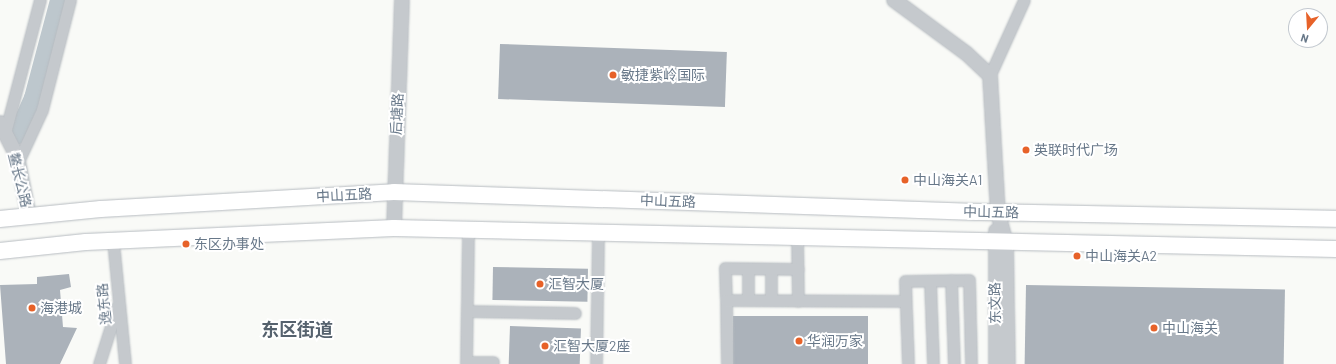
<!DOCTYPE html>
<html>
<head>
<meta charset="utf-8">
<style>
  body { margin:0 }
  #map { position:relative; width:1336px; height:364px; overflow:hidden; background:#f9faf7; font-family:Barlow,"Noto Sans SC",sans-serif }
  div>[style] { position:absolute }
  .river>* { height:18px; margin:-9px; padding:0 9px; transform-origin:9px; border-radius:9px; background:#bdc7cd }
  .building>* { inset:0; background:#abb2ba; transform-origin:0 0 }
  .roads { filter:drop-shadow(0 0 1px #b7bcc1) drop-shadow(0 0 1px #b7bcc1) }
  .minor>* { height:11px; margin:-5.5px; padding:0 5.5px; transform-origin:5.5px; border-radius:5.5px; background:#c5c9cd }
  .tertiary>* { height:14px; margin:-7px; padding:0 7px; transform-origin:7px; border-radius:7px; background:#c5c9cd }
  .secondary>* { height:16px; margin:-8px; padding:0 8px; transform-origin:8px; border-radius:8px; background:#fff }
  .dots>* { width:11px; height:11px; translate:-50% -50%; box-sizing:border-box; border:2px solid #fff; border-radius:50% }
  span { translate:-50% -50%; white-space:nowrap; text-align:center; line-height:1.15; -webkit-text-stroke:4px #fff; paint-order:stroke }
  .poi-label { font-size:14px; color:#687889 }
  .left { translate:0 -50%; text-align:left }
  .street-label { font-size:14px; color:#687889 }
  .district-label { font-size:18px; color:#56626e; font-weight:700 }
  .north { position:absolute; left:1288px; top:8px; width:40px; height:40px; box-sizing:border-box; background:#fff; border:1px solid #c3c9d0; border-radius:50%; rotate:198deg; font-size:11px; font-weight:700; line-height:16px; text-align:center; color:#687889 }
  .north::after { content:''; display:block; margin:auto; width:14px; height:18px; background:#e76229; clip-path:polygon(50% 0,100% 100%,50% 72%,0 100%) }
</style>
</head>
<body>
<div id="map">
  <div class="river">
    <div style="left:16px;top:136px;width:42px;rotate:-65.9deg"></div>
    <div style="left:33px;top:98px;width:101px;rotate:-75.1deg"></div>
  </div>
  <div class="building">
    <div style="left:500px;top:44px;width:227px;height:55px;rotate:2deg"></div>
    <div style="left:493px;top:267px;width:95px;height:33px;rotate:1deg"></div>
    <div style="clip-path:polygon(69px 274px,71px 287px,60px 290px,63px 327px,77px 328px,60px 364px,6px 364px,0 285px,37px 284px,37px 277px)"></div>
    <div style="left:1026px;top:285px;width:259px;height:79px;rotate:1deg"></div>
    <div style="left:868px;top:316px;width:48px;height:135px;rotate:90deg"></div>
    <div style="left:510px;top:326px;width:71px;height:38px;rotate:2deg"></div>
  </div>
  <div class="roads">
    <div class="minor">
      <div style="left:990px;top:75px;width:82px;rotate:-65.6deg"></div>
      <div style="left:5px;top:133px;width:138px;rotate:-75.3deg"></div>
      <div style="left:18px;top:162px;width:57px;rotate:-65.2deg"></div>
      <div style="left:42px;top:110px;width:114px;rotate:-75.7deg"></div>
      <div style="left:797px;top:238px;width:63px;rotate:89.1deg"></div>
      <div style="left:113px;top:241px;width:124px;rotate:84.4deg"></div>
      <div style="left:748px;top:269px;width:31px;rotate:90deg"></div>
      <div style="left:771px;top:269px;width:31px;rotate:90deg"></div>
      <div style="left:951px;top:280px;width:84px;rotate:88deg"></div>
      <div style="left:930px;top:281px;width:83px;rotate:87.9deg"></div>
      <div style="left:726px;top:300px;width:32px;rotate:-92deg"></div>
      <div style="left:725px;top:268px;width:73px;rotate:0.8deg"></div>
      <div style="left:467px;top:311px;width:108px;rotate:1.1deg"></div>
      <div style="left:466px;top:362px;width:27px"></div>
      <div style="left:99px;top:364px;width:60px;rotate:-72.5deg"></div>
      <div style="left:466px;top:364px;width:134px;rotate:-89.1deg"></div>
      <div style="left:596px;top:364px;width:131px;rotate:-89.1deg"></div>
      <div style="left:727px;top:364px;width:64px;rotate:-90.9deg"></div>
      <div style="left:726px;top:300px;width:179px;rotate:0.3deg"></div>
      <div style="left:908px;top:364px;width:83px;rotate:-92.1deg"></div>
      <div style="left:905px;top:281px;width:64px;rotate:-0.9deg"></div>
      <div style="left:969px;top:280px;width:84px;rotate:88.6deg"></div>
    </div>
    <div class="tertiary">
      <div style="left:894px;top:0;width:89px;rotate:36.4deg"></div>
      <div style="left:966px;top:53px;width:33px;rotate:43deg"></div>
      <div style="left:990px;top:75px;width:138px;rotate:86.7deg"></div>
      <div style="left:998px;top:213px;width:31px;rotate:75deg"></div>
      <div style="left:1006px;top:243px;width:121px;rotate:89.1deg"></div>
      <div style="left:0;top:123px;width:37px;rotate:63deg"></div>
      <div style="left:17px;top:156px;width:61px;rotate:78.7deg"></div>
      <div style="left:394px;top:228px;width:228px;rotate:-88deg"></div>
      <div style="left:996px;top:231px;width:133px;rotate:90deg"></div>
    </div>
    <div class="secondary">
      <div style="left:0;top:219px;width:101px;rotate:-5.7deg"></div>
      <div style="left:101px;top:209px;width:293px;rotate:-3.3deg"></div>
      <div style="left:394px;top:192px;width:583px;rotate:1.96deg"></div>
      <div style="left:977px;top:212px;width:359px;rotate:1.1deg"></div>
      <div style="left:0;top:251px;width:86px;rotate:-6deg"></div>
      <div style="left:86px;top:242px;width:308px;rotate:-2.6deg"></div>
      <div style="left:394px;top:228px;width:942px;rotate:1.28deg"></div>
    </div>
  </div>
  <div class="dots">
    <div style="left:613px;top:75px;background:#e76229"></div>
    <div style="left:1026px;top:150px;background:#e76229"></div>
    <div style="left:905px;top:180px;background:#e76229"></div>
    <div style="left:186px;top:244px;background:#e76229"></div>
    <div style="left:1077px;top:256px;background:#e76229"></div>
    <div style="left:540px;top:284px;background:#e76229"></div>
    <div style="left:32px;top:308px;background:#e76229"></div>
    <div style="left:1154px;top:328px;background:#e76229"></div>
    <div style="left:799px;top:341px;background:#e76229"></div>
    <div style="left:545px;top:346px;background:#e76229"></div>
  </div>
  <div class="poi-label">
    <span class="left" style="left:621px;top:75px">敏捷紫岭国际</span>
    <span class="left" style="left:1034px;top:150px">英联时代广场</span>
    <span class="left" style="left:913px;top:180px">中山海关A1</span>
    <span class="left" style="left:194px;top:244px">东区办事处</span>
    <span class="left" style="left:1085px;top:256px">中山海关A2</span>
    <span class="left" style="left:548px;top:284px">汇智大厦</span>
    <span class="left" style="left:40px;top:308px">海港城</span>
    <span class="left" style="left:1162px;top:328px">中山海关</span>
    <span class="left" style="left:807px;top:341px">华润万家</span>
    <span class="left" style="left:553px;top:346px">汇智大厦2座</span>
  </div>
  <div class="street-label">
    <span style="left:397px;top:114px;rotate:-87deg">后塘路</span>
    <span style="left:20px;top:180px;rotate:76deg">鳌长公路</span>
    <span style="left:344px;top:195px;rotate:-3deg">中山五路</span>
    <span style="left:668px;top:201px;rotate:2deg">中山五路</span>
    <span style="left:991px;top:212px;rotate:1deg">中山五路</span>
    <span style="left:995px;top:303px;rotate:-91deg">东文路</span>
    <span style="left:104px;top:304px;rotate:-96deg">逸东路</span>
  </div>
  <div class="district-label">
    <span style="left:297px;top:329px">东区街道</span>
  </div>
  <div class="north">N</div>
</div>
</body>
</html>
